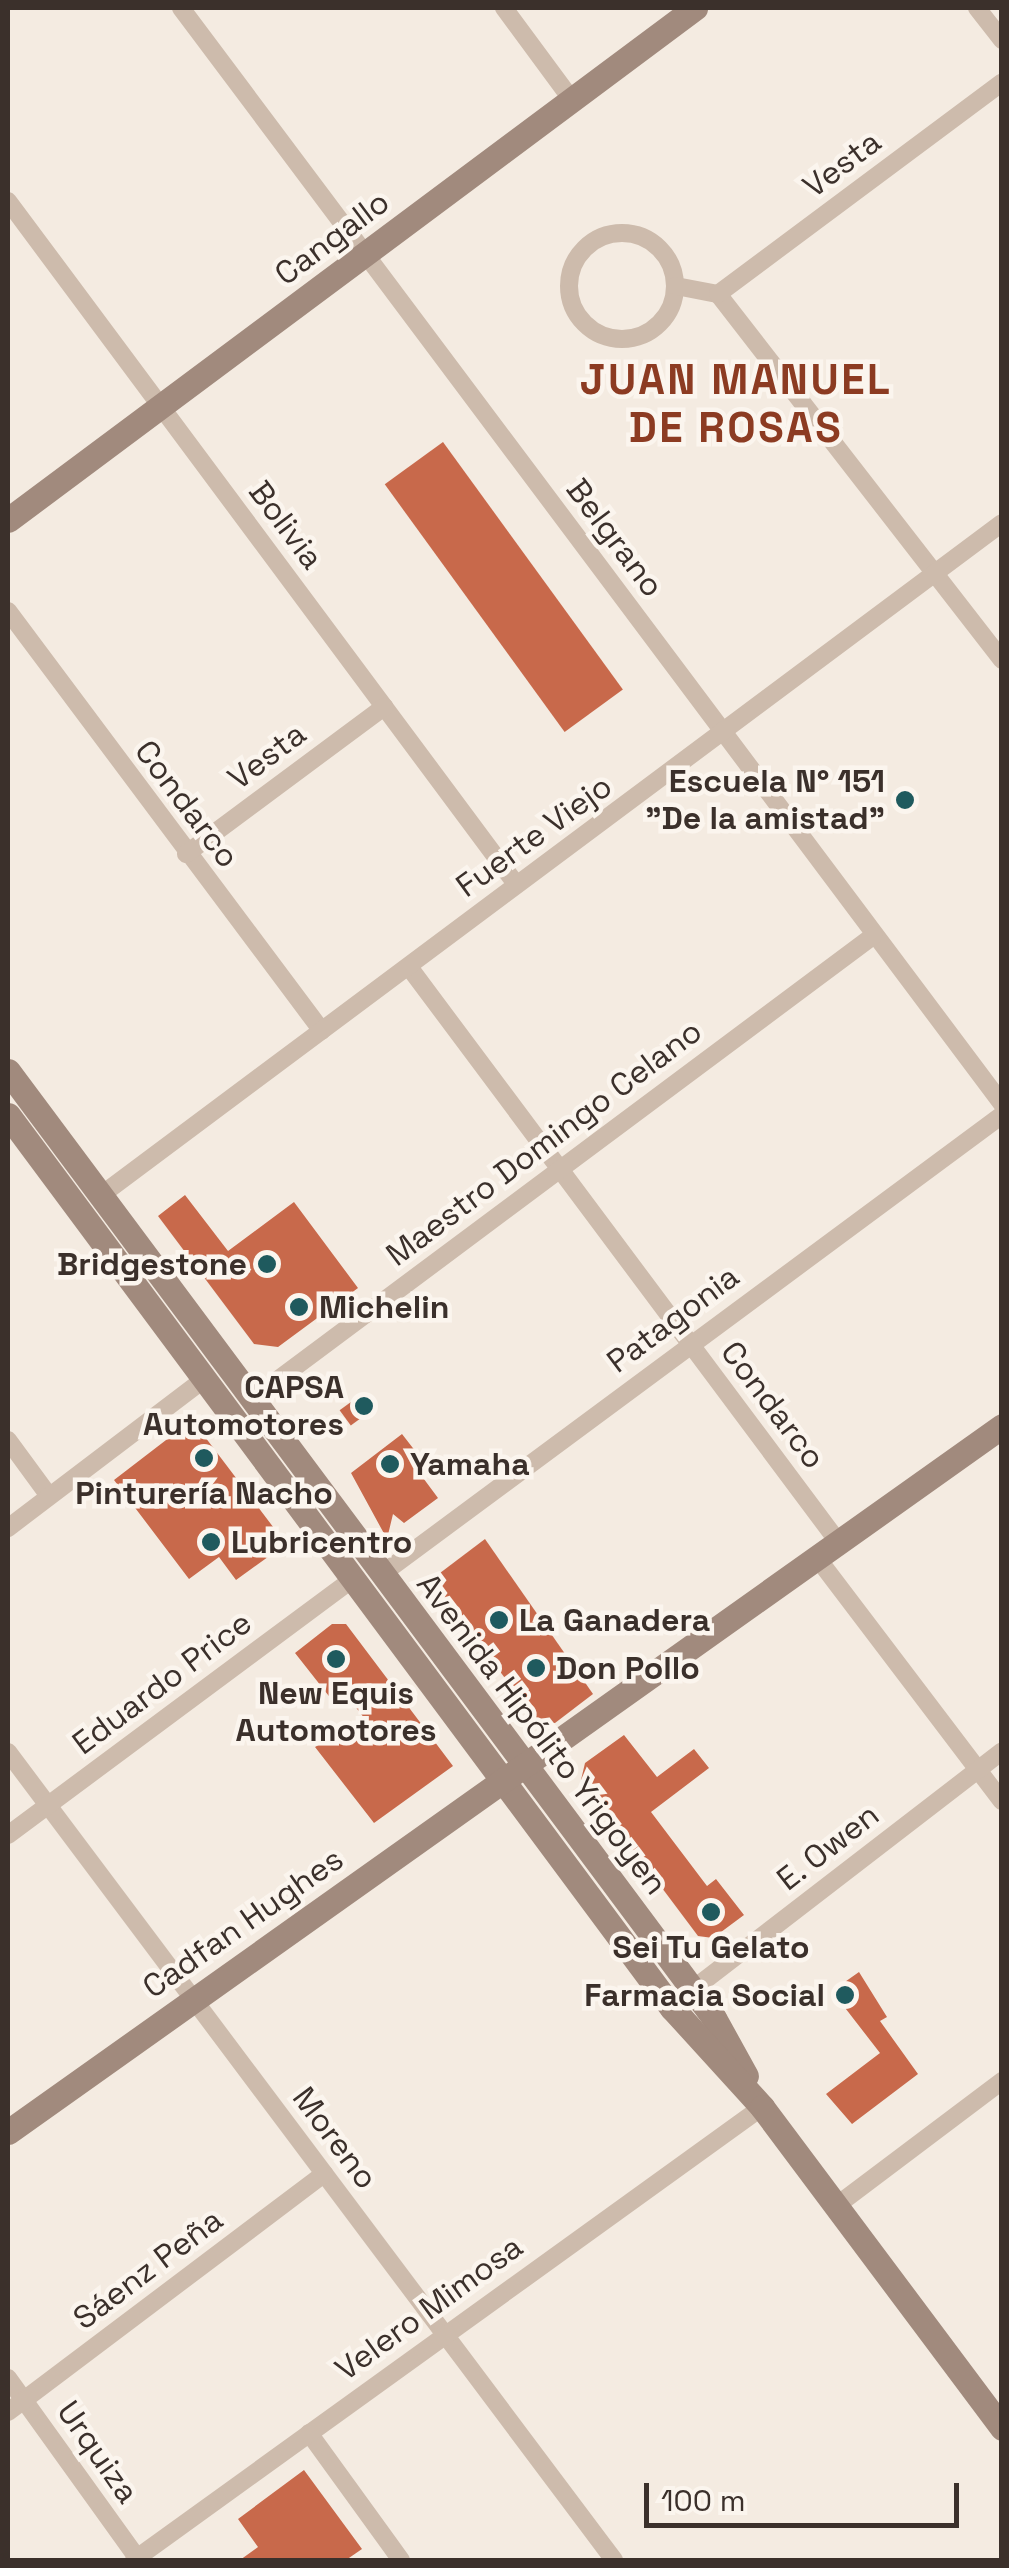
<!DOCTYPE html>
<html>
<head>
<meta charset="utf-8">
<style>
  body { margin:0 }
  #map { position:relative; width:1009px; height:2568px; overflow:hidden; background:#f4ebe1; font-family:"Space Grotesk",sans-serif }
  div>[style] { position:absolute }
  .building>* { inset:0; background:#c8694b; transform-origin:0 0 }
  .street>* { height:18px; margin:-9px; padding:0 9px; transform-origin:9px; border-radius:9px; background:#cdbbac }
  .street>.ring { margin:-9px; padding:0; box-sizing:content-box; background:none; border:18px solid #cdbbac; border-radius:50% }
  .secondary>* { height:25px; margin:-12.5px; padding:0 12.5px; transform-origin:12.5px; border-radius:12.5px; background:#a18a7d }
  .dots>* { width:28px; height:28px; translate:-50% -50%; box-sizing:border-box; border:5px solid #fbf5ee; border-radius:50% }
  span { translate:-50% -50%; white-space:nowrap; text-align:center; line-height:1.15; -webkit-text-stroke:9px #fbf5ee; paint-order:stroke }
  .street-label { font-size:32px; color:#3b302b }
  .poi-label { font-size:32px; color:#3b302b; font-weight:700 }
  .right { translate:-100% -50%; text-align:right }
  .left { translate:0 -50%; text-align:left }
  .district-label { font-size:42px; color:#8c3b22; font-weight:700; letter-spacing:2.5px }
  .frame { position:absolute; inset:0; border:10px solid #3b302b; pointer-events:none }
  .scale { position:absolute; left:644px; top:2483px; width:315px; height:45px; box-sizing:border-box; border:5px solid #3b302b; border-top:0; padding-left:12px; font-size:30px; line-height:35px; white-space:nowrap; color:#3b302b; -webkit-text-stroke:8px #fbf5ee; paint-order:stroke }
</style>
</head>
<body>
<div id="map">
  <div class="building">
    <div style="left:443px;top:442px;width:306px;height:72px;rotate:54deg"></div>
    <div style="clip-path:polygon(185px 1195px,228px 1251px,294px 1202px,358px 1288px,278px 1347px,254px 1344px,158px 1216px)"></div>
    <div style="left:355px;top:1399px;width:19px;height:19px;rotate:54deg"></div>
    <div style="clip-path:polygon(183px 1427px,199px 1429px,286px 1544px,236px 1580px,219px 1557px,189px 1579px,114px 1480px)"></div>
    <div style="clip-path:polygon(402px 1434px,423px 1461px,415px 1467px,438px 1498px,404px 1523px,393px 1514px,387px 1539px,351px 1473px)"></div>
    <div style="clip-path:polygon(485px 1539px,593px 1694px,555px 1723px,538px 1722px,437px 1588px,440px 1573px)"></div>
    <div style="clip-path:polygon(332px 1624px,346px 1624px,453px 1766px,374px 1823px,315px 1747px,365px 1719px,343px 1691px,332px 1700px,295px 1653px)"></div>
    <div style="clip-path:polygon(624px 1735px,657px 1777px,694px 1749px,709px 1768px,651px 1812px,707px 1886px,716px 1879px,744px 1915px,713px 1938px,698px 1936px,581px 1780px,585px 1763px)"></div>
    <div style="clip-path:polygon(859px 1972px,887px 2017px,880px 2021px,918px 2074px,852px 2124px,826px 2094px,880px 2053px,832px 1991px)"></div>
    <div style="clip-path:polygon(304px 2470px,362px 2549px,346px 2560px,240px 2560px,258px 2547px,238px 2519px)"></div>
  </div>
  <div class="street">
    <div style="left:181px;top:8px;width:1369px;rotate:53.16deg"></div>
    <div style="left:504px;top:8px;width:113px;rotate:53.6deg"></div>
    <div style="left:977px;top:8px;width:41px;rotate:52deg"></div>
    <div style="left:8px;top:201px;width:851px;rotate:53.36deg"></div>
    <div class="ring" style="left:569px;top:233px;width:88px;height:88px"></div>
    <div style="left:676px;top:286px;width:43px;rotate:10.8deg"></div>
    <div style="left:718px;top:294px;width:463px;rotate:52.2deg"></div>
    <div style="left:718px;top:294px;width:354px;rotate:-36.7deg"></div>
    <div style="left:8px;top:611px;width:524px;rotate:53.22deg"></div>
    <div style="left:186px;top:854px;width:247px;rotate:-36.6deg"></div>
    <div style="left:409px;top:967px;width:719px;rotate:53.26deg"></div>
    <div style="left:100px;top:1196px;width:1125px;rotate:-36.73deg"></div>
    <div style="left:252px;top:1399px;width:775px;rotate:-36.71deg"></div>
    <div style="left:8px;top:1440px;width:69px;rotate:53.8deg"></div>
    <div style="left:8px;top:1528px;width:246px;rotate:-37.2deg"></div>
    <div style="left:818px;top:1559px;width:304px;rotate:52.8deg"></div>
    <div style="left:382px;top:1574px;width:771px;rotate:-36.51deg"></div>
    <div style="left:8px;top:1752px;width:1010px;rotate:53.13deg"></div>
    <div style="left:8px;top:1835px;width:430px;rotate:-36.6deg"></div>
    <div style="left:692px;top:1990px;width:391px;rotate:-37.6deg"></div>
    <div style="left:836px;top:2206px;width:208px;rotate:-37deg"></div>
    <div style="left:8px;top:2378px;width:224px;rotate:54.3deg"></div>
    <div style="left:8px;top:2412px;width:396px;rotate:-37deg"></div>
    <div style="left:309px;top:2433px;width:157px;rotate:54.1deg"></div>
    <div style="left:134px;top:2560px;width:774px;rotate:-35.8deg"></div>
  </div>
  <div class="secondary">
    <div style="left:8px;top:520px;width:857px;rotate:-36.7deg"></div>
    <div style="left:8px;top:1071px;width:1181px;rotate:53.3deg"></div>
    <div style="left:714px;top:2018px;width:66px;rotate:61.1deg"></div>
    <div style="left:8px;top:1115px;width:1113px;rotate:53.37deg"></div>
    <div style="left:672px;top:2008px;width:134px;rotate:47.7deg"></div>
    <div style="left:762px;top:2107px;width:401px;rotate:53.2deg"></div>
    <div style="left:8px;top:2132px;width:1219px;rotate:-35.38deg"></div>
  </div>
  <div class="dots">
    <div style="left:905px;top:800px;background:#1f5a5e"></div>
    <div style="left:267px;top:1264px;background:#1f5a5e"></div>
    <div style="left:299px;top:1307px;background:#1f5a5e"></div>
    <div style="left:364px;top:1406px;background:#1f5a5e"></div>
    <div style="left:204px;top:1458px;background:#1f5a5e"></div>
    <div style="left:390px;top:1464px;background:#1f5a5e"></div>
    <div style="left:211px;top:1542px;background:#1f5a5e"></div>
    <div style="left:499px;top:1620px;background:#1f5a5e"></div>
    <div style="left:336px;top:1659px;background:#1f5a5e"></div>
    <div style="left:536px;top:1668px;background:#1f5a5e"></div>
    <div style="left:711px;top:1912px;background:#1f5a5e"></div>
    <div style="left:845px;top:1995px;background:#1f5a5e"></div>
  </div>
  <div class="street-label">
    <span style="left:842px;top:164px;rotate:-37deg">Vesta</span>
    <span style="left:332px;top:238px;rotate:-37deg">Cangallo</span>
    <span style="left:286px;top:525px;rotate:53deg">Bolivia</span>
    <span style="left:615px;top:538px;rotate:53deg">Belgrano</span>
    <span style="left:267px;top:756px;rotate:-37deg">Vesta</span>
    <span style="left:187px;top:804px;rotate:53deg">Condarco</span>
    <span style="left:534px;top:836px;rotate:-36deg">Fuerte Viejo</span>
    <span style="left:544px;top:1143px;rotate:-37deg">Maestro Domingo Celano</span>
    <span style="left:673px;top:1319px;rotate:-37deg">Patagonia</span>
    <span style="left:773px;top:1405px;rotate:53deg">Condarco</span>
    <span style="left:162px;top:1683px;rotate:-37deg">Eduardo Price</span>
    <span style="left:542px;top:1734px;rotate:53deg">Avenida Hipólito Yrigoyen</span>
    <span style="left:828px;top:1847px;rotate:-38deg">E. Owen</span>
    <span style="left:243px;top:1923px;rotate:-35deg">Cadfan Hughes</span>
    <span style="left:335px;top:2138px;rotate:53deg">Moreno</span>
    <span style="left:148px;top:2269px;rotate:-37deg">Sáenz Peña</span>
    <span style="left:429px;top:2308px;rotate:-36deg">Velero Mimosa</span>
    <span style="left:98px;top:2452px;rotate:55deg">Urquiza</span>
  </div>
  <div class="poi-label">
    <span class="right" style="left:885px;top:800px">Escuela N° 151<br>"De la amistad"</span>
    <span class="right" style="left:247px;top:1264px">Bridgestone</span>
    <span class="left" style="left:319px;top:1307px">Michelin</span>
    <span class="right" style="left:344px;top:1406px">CAPSA<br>Automotores</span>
    <span class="left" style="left:410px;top:1464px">Yamaha</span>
    <span style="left:204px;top:1493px">Pinturería Nacho</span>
    <span class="left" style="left:231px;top:1542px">Lubricentro</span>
    <span class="left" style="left:519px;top:1620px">La Ganadera</span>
    <span class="left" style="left:556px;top:1668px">Don Pollo</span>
    <span style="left:336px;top:1712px">New Equis<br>Automotores</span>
    <span style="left:711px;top:1947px">Sei Tu Gelato</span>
    <span class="right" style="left:825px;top:1995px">Farmacia Social</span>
  </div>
  <div class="district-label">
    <span style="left:736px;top:404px">JUAN MANUEL<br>DE ROSAS</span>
  </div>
  <div class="frame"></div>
  <div class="scale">100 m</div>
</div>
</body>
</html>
